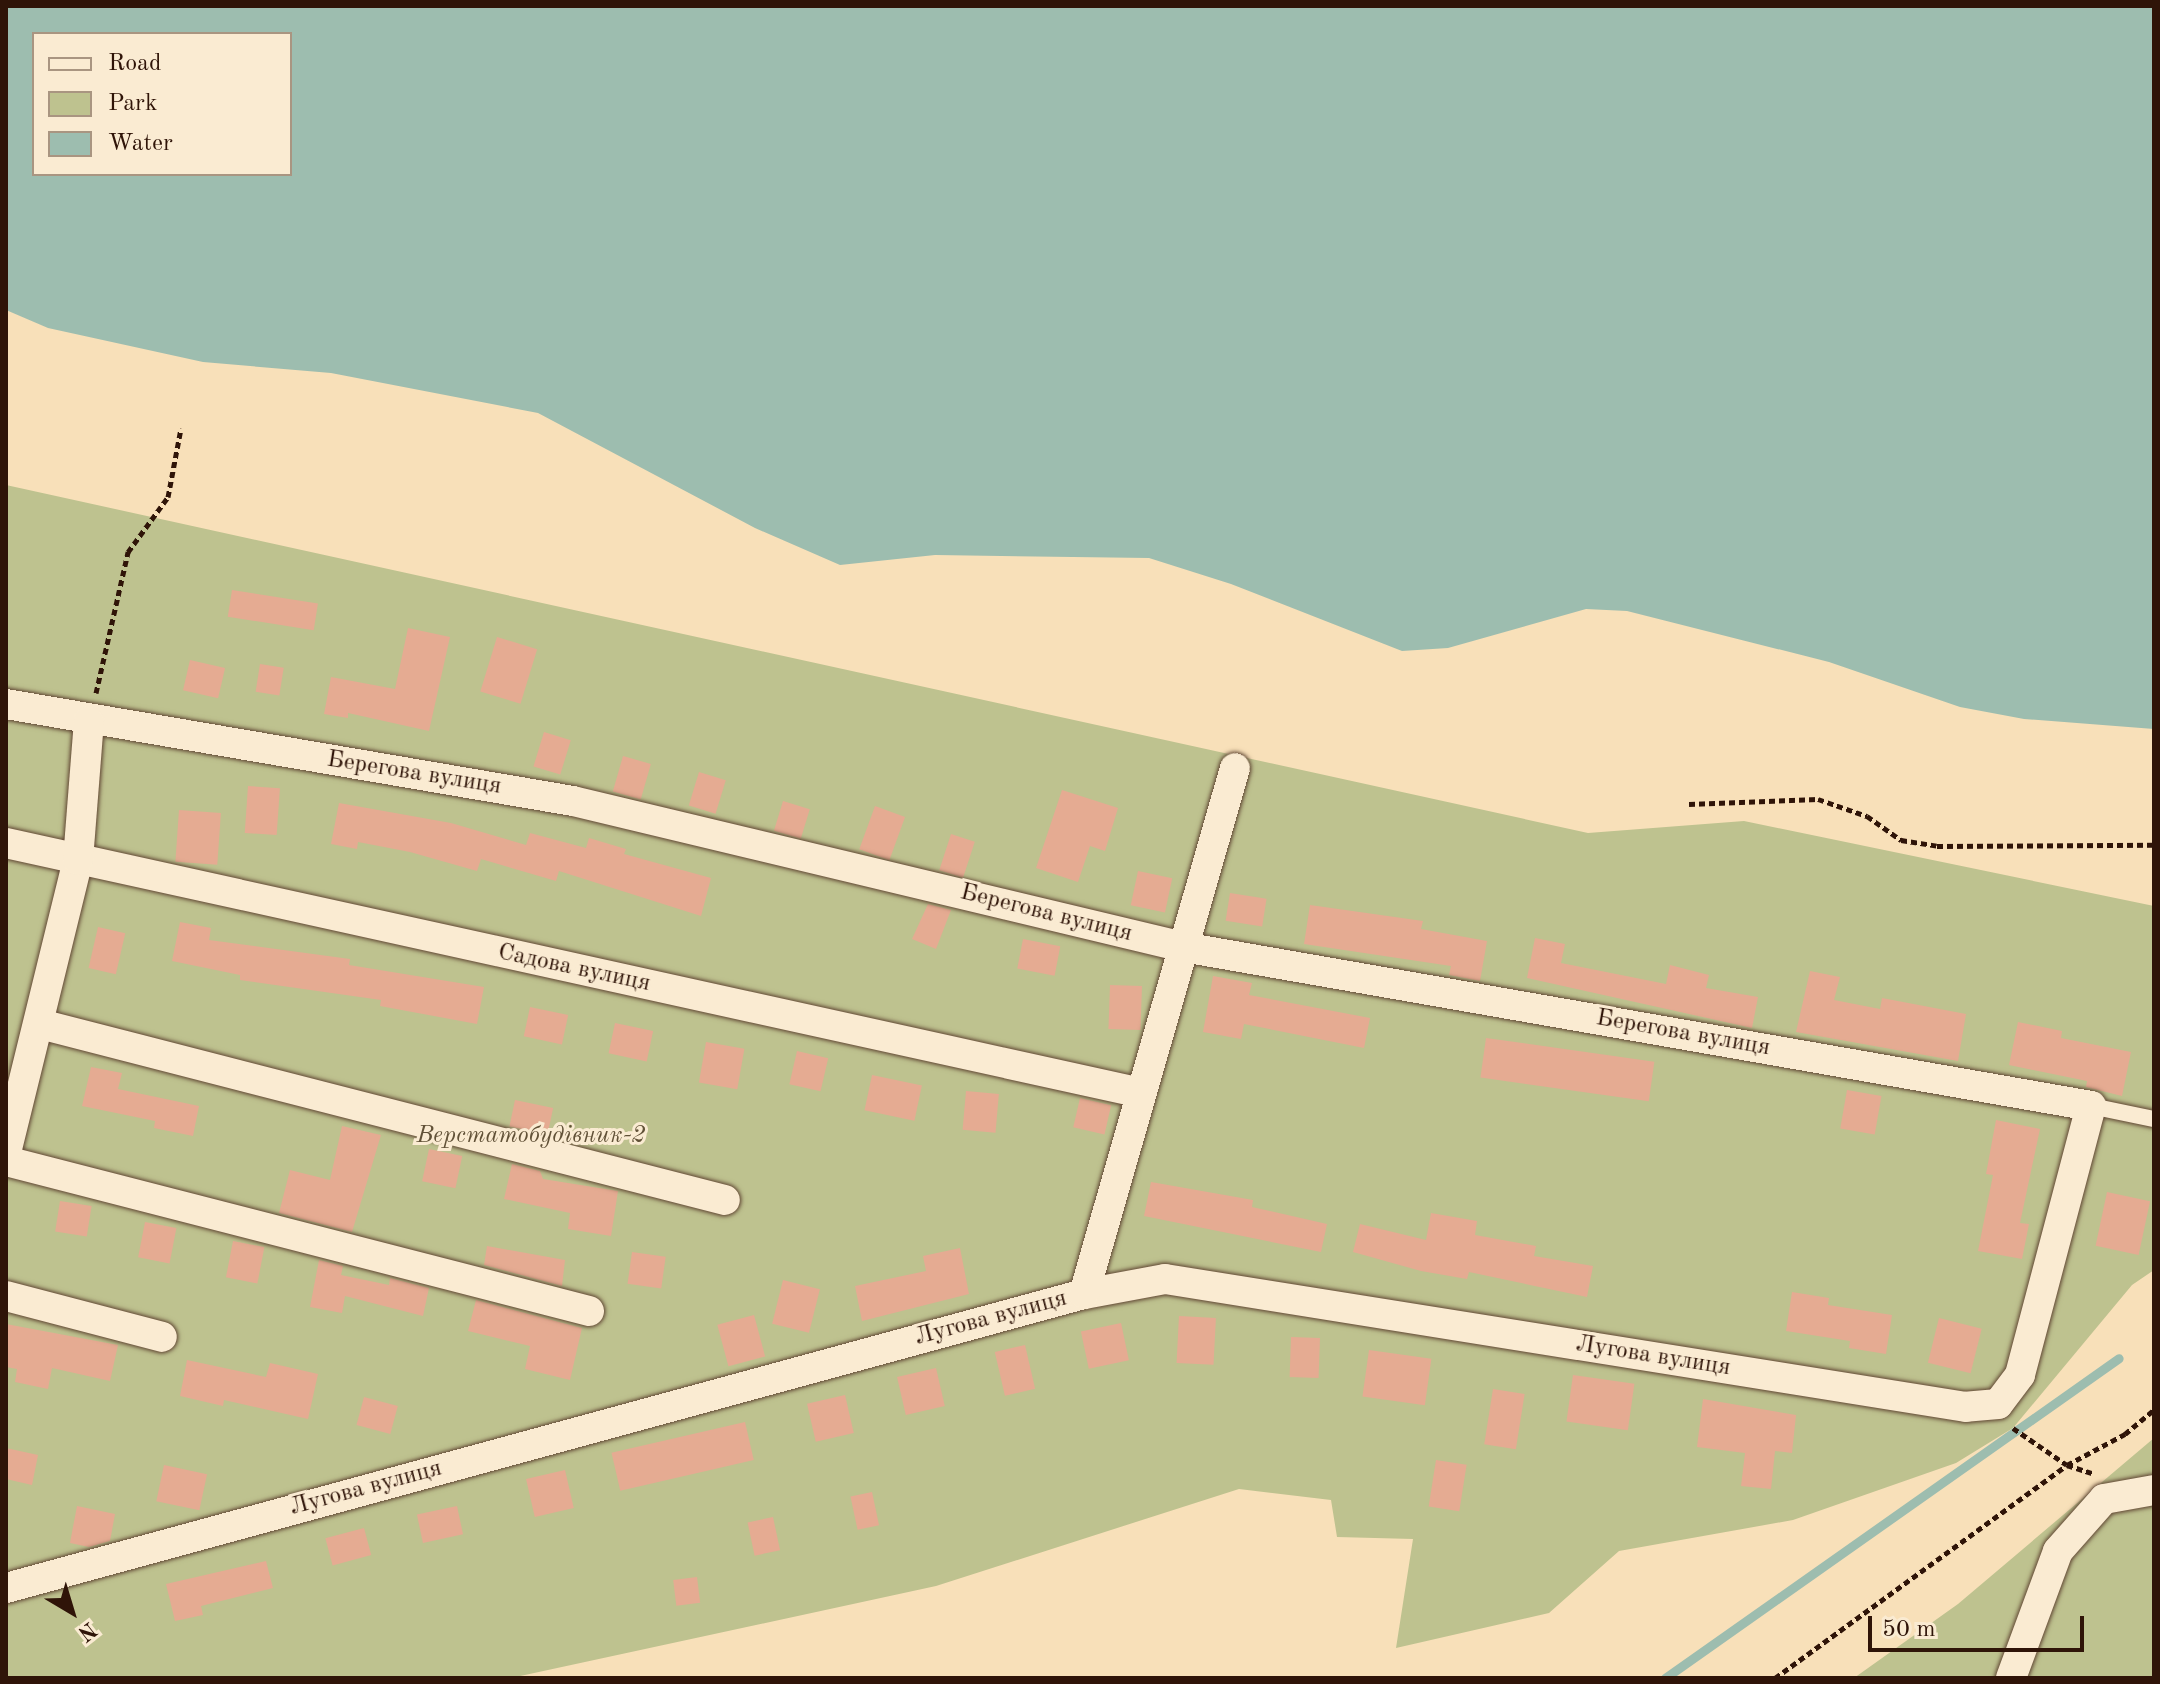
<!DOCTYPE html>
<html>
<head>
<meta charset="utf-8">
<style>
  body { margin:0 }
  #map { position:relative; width:2160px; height:1684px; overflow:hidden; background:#f8e0b9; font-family:"Old Standard TT",serif }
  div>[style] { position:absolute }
  .green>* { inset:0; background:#bec28f }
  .water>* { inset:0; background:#9dbdaf }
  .stream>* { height:9px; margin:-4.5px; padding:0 4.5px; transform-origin:4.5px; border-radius:4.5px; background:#9dbdaf }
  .building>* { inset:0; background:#e5ab92; transform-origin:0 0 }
  .path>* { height:5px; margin-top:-2.5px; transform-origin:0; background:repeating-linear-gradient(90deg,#2f1408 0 6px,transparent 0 10px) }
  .roads { filter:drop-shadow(0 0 2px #614734) drop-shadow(0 0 2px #614734) }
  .service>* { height:16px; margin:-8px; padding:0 8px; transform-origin:8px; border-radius:8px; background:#faebd2 }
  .minor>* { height:30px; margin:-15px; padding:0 15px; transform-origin:15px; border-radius:15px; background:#faebd2 }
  span { translate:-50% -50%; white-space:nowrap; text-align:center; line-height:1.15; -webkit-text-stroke:6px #faebd2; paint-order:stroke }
  .street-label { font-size:24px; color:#2f1408 }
  .park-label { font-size:24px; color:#615137; font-style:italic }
  .frame { position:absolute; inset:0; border:8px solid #2f1408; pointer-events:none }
  .legend { position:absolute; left:32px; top:32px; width:260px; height:144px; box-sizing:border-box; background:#faebd2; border:2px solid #a99581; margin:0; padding:10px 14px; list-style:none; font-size:24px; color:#2f1408 }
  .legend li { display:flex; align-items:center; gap:16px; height:40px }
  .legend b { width:40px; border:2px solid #a99581 }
  .north { position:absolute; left:32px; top:1572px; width:80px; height:80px; -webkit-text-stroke:6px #faebd2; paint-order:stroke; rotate:142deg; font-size:22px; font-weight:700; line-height:32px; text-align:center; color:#2f1408 }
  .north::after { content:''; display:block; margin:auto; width:28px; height:36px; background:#2f1408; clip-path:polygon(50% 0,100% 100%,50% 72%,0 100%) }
  .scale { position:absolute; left:1868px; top:1616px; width:216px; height:36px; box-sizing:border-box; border:4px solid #2f1408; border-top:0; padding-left:10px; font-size:24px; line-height:28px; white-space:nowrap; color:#2f1408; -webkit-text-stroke:6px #faebd2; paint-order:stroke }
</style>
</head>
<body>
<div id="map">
  <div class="green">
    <div style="clip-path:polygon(6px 485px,1588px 833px,1744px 821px,2154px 906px,2154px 1270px,2132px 1285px,2013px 1428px,1956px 1463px,1793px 1520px,1619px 1551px,1549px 1613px,1396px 1648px,1413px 1539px,1337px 1537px,1331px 1500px,1239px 1489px,936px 1586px,511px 1678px,6px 1678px)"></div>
    <div style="clip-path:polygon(2154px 1438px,2154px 1678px,1854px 1678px,1958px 1604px)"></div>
  </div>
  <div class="water">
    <div style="clip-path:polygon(evenodd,6px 6px,2154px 6px,2154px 729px,2024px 719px,1960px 707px,1829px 662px,1627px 611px,1586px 609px,1448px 648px,1402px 651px,1231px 584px,1149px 558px,935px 555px,840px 565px,755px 528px,538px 413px,331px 373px,203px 362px,48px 328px,6px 310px,6px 6px,34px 34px,290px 34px,290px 174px,34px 174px,34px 34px)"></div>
  </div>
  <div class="stream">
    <div style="left:1665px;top:1678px;width:555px;rotate:-35.18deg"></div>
  </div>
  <div class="building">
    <div style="left:232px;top:590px;width:87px;height:27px;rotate:9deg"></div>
    <div style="clip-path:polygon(408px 628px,450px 637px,429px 731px,348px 713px,348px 718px,324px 714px,331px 677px,395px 689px)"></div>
    <div style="left:497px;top:637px;width:42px;height:57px;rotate:17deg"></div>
    <div style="left:190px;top:660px;width:36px;height:31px;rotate:13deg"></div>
    <div style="left:260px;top:664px;width:24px;height:28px;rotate:9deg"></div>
    <div style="left:544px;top:732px;width:28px;height:36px;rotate:17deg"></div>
    <div style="left:623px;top:756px;width:29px;height:37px;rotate:16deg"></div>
    <div style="left:699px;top:772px;width:28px;height:35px;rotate:17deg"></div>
    <div style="left:248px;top:786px;width:32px;height:47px;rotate:4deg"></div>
    <div style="clip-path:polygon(1062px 790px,1118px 808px,1105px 851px,1090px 846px,1078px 882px,1036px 868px)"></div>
    <div style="left:783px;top:801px;width:28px;height:31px;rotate:17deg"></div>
    <div style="clip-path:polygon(339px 803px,451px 823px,526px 845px,530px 833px,586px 848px,589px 838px,626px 849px,624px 854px,711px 878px,701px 916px,559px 871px,556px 881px,481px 859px,477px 871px,410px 852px,358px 842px,357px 849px,331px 844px)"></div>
    <div style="left:875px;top:806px;width:32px;height:46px;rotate:20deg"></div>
    <div style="left:179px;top:810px;width:42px;height:52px;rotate:4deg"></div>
    <div style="left:951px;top:834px;width:25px;height:38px;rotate:18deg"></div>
    <div style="left:1138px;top:871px;width:35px;height:35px;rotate:12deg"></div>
    <div style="left:1230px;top:893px;width:37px;height:28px;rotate:9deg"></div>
    <div style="clip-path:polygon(928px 904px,951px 910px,936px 949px,912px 939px)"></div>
    <div style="clip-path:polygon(1310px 905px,1423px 921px,1421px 929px,1487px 941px,1480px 981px,1449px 975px,1451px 966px,1304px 944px)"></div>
    <div style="clip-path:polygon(180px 922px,211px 928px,209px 940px,350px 959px,349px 965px,484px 987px,477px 1024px,380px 1006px,381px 1000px,240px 980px,240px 975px,172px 961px)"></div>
    <div style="left:98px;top:927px;width:28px;height:42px;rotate:13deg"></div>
    <div style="clip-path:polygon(1535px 938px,1565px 944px,1561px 963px,1666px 984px,1670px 965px,1709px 975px,1706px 988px,1758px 997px,1752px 1028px,1527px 978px)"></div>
    <div style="left:1023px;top:939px;width:38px;height:30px;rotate:11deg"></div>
    <div style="clip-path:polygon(1810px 971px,1840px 977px,1834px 1000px,1880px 1009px,1882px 998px,1966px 1014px,1958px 1061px,1796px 1032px)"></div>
    <div style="clip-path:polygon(1213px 976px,1252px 983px,1249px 995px,1370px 1018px,1364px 1048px,1244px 1024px,1241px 1039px,1203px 1032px)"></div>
    <div style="left:1110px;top:985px;width:32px;height:44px;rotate:2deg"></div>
    <div style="left:530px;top:1007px;width:39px;height:30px;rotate:12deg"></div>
    <div style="clip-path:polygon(2018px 1022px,2062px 1031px,2061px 1038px,2131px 1052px,2122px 1096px,2086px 1087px,2087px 1081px,2009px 1065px)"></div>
    <div style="left:615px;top:1023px;width:39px;height:31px;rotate:12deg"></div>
    <div style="left:1486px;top:1038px;width:170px;height:40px;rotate:8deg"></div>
    <div style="left:706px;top:1042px;width:39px;height:41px;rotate:10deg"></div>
    <div style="left:797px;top:1051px;width:32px;height:34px;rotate:13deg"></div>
    <div style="clip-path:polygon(91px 1067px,122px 1073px,118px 1089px,199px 1106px,193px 1136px,154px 1128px,155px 1121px,82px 1106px)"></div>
    <div style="left:872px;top:1075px;width:51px;height:36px;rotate:12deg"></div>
    <div style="left:1847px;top:1090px;width:35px;height:39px;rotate:10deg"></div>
    <div style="left:966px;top:1091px;width:33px;height:39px;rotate:5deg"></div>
    <div style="left:1080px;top:1098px;width:32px;height:30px;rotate:13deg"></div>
    <div style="left:515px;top:1100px;width:39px;height:27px;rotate:12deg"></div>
    <div style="clip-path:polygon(1996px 1120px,2040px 1129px,2020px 1223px,2029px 1224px,2022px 1259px,1978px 1251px,1993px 1175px,1986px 1174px)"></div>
    <div style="clip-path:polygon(342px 1126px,381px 1135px,352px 1232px,279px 1213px,290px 1170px,330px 1180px)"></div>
    <div style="left:429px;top:1149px;width:34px;height:33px;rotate:12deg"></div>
    <div style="clip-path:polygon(512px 1164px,540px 1171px,543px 1179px,618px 1191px,611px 1236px,568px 1229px,570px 1213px,504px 1199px)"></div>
    <div style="clip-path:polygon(1151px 1182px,1253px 1200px,1252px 1207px,1327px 1224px,1321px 1252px,1144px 1216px)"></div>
    <div style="left:2107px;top:1192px;width:44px;height:55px;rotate:12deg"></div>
    <div style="left:60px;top:1201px;width:32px;height:31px;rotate:9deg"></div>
    <div style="clip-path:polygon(1431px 1213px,1477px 1221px,1475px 1235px,1536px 1246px,1534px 1256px,1593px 1266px,1587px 1297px,1469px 1272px,1467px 1279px,1421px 1271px,1353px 1252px,1360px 1224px,1426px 1240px)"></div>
    <div style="left:145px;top:1222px;width:32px;height:36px;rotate:11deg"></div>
    <div style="left:233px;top:1241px;width:32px;height:37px;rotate:11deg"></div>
    <div style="clip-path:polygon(487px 1246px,565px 1260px,562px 1286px,484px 1265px)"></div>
    <div style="clip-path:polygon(960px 1248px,969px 1294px,862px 1321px,855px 1286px,926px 1271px,923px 1256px)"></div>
    <div style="left:632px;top:1252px;width:34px;height:32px;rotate:8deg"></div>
    <div style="clip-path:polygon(319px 1260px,343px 1266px,341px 1275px,389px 1285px,390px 1278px,429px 1288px,423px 1316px,345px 1296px,342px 1313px,310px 1307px)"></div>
    <div style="left:783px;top:1280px;width:38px;height:45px;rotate:14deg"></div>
    <div style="clip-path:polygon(1792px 1292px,1829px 1298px,1828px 1305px,1892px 1315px,1886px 1354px,1849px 1348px,1850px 1341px,1786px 1331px)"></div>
    <div style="clip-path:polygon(476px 1300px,582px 1328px,570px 1380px,525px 1369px,530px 1346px,468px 1331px)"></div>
    <div style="left:754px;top:1315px;width:43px;height:38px;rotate:75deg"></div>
    <div style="left:1179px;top:1316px;width:37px;height:47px;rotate:3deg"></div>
    <div style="left:1939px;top:1318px;width:44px;height:46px;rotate:14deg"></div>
    <div style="left:1121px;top:1323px;width:38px;height:41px;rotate:78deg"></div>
    <div style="clip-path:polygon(6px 1324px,118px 1345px,110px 1381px,52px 1368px,48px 1389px,15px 1382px,17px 1369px,6px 1367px)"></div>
    <div style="left:1291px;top:1337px;width:29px;height:40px;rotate:2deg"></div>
    <div style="left:1025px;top:1345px;width:45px;height:31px;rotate:77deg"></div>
    <div style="left:1369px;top:1350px;width:63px;height:47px;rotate:8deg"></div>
    <div style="clip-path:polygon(187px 1360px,266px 1377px,270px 1363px,318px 1374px,308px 1419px,224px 1400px,223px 1406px,180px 1396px)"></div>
    <div style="left:936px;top:1368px;width:39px;height:40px;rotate:77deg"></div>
    <div style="left:1573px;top:1375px;width:62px;height:47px;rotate:8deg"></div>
    <div style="left:1493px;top:1389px;width:32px;height:56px;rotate:9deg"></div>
    <div style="left:845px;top:1395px;width:39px;height:39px;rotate:77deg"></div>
    <div style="left:364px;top:1397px;width:35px;height:29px;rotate:15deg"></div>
    <div style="clip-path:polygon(1703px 1399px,1796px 1415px,1792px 1453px,1775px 1451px,1771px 1489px,1741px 1486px,1745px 1453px,1697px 1447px)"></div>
    <div style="left:745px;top:1422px;width:39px;height:137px;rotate:77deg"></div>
    <div style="clip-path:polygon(6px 1448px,38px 1455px,32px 1485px,6px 1479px)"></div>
    <div style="left:1436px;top:1460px;width:31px;height:47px;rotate:9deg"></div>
    <div style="left:164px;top:1465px;width:44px;height:37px;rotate:12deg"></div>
    <div style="left:565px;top:1470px;width:39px;height:40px;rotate:77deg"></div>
    <div style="left:872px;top:1492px;width:34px;height:22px;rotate:78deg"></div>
    <div style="clip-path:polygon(77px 1506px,115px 1514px,110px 1541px,89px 1547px,70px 1543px)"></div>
    <div style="left:457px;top:1506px;width:29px;height:41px;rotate:78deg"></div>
    <div style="left:773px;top:1517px;width:34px;height:26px;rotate:78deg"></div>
    <div style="left:364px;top:1528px;width:28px;height:40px;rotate:75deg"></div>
    <div style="clip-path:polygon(266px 1561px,273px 1588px,201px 1606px,203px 1615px,175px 1621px,166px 1584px)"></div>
    <div style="left:697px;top:1577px;width:26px;height:24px;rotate:83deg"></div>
  </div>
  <div class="path">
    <div style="left:96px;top:693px;width:145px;rotate:-77.2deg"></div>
    <div style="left:128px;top:552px;width:68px;rotate:-54deg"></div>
    <div style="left:168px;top:497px;width:70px;rotate:-79.3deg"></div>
    <div style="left:1689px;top:804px;width:129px;rotate:-2.2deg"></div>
    <div style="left:1818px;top:799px;width:52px;rotate:19.1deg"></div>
    <div style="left:1867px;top:816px;width:42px;rotate:35.2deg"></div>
    <div style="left:1901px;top:840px;width:36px;rotate:9deg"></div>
    <div style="left:1937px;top:846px;width:217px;rotate:-0.3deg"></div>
    <div style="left:2013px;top:1428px;width:65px;rotate:34.4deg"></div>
    <div style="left:2067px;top:1465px;width:28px;rotate:18deg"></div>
    <div style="left:1775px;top:1678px;width:361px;rotate:-36.1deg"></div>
    <div style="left:2067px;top:1465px;width:66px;rotate:-28.1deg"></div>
    <div style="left:2125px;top:1434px;width:38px;rotate:-40deg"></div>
  </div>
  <div class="roads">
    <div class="service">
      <div style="left:2091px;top:1106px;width:64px;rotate:11.7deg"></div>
    </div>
    <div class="minor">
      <div style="left:6px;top:704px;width:575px;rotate:9.71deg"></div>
      <div style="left:573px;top:801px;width:627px;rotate:13.46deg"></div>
      <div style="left:1183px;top:947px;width:922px;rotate:9.93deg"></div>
      <div style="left:2091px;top:1106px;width:278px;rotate:104.8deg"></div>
      <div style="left:2020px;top:1375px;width:36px;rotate:127deg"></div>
      <div style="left:1998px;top:1404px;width:32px;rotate:175deg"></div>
      <div style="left:1966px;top:1407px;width:811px;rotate:-170.92deg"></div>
      <div style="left:1165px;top:1279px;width:82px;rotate:169.5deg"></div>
      <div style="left:1084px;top:1294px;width:1117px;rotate:164.74deg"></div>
      <div style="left:6px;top:843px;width:1162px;rotate:12.42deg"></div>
      <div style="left:40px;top:1024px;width:707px;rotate:14.41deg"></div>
      <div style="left:6px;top:1153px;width:302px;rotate:-76.2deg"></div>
      <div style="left:78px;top:860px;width:139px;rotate:-85.5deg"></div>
      <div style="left:6px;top:1161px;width:602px;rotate:14.43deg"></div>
      <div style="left:1084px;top:1294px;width:547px;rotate:-73.98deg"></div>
      <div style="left:6px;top:1296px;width:161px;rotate:14.7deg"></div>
      <div style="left:2011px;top:1678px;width:135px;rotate:-69.7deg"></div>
      <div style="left:2058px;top:1551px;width:69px;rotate:-48.5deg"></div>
      <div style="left:2104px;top:1499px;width:51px;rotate:-10.2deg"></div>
    </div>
  </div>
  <div class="street-label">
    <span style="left:414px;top:774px;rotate:9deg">Берегова вулиця</span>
    <span style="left:1046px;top:914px;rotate:14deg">Берегова вулиця</span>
    <span style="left:574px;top:969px;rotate:12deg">Садова вулиця</span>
    <span style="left:1683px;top:1034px;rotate:10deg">Берегова вулиця</span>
    <span style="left:991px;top:1319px;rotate:-15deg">Лугова вулиця</span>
    <span style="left:1653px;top:1357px;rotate:9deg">Лугова вулиця</span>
    <span style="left:366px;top:1489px;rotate:-15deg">Лугова вулиця</span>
  </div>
  <div class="park-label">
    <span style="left:531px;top:1137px">Верстатобудівник-2</span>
  </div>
  <div class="frame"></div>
  <ul class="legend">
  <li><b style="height:10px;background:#faebd2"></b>Road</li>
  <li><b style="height:22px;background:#bec28f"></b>Park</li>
  <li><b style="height:22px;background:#9dbdaf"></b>Water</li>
  </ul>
  <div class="north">N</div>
  <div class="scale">50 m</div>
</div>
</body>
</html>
